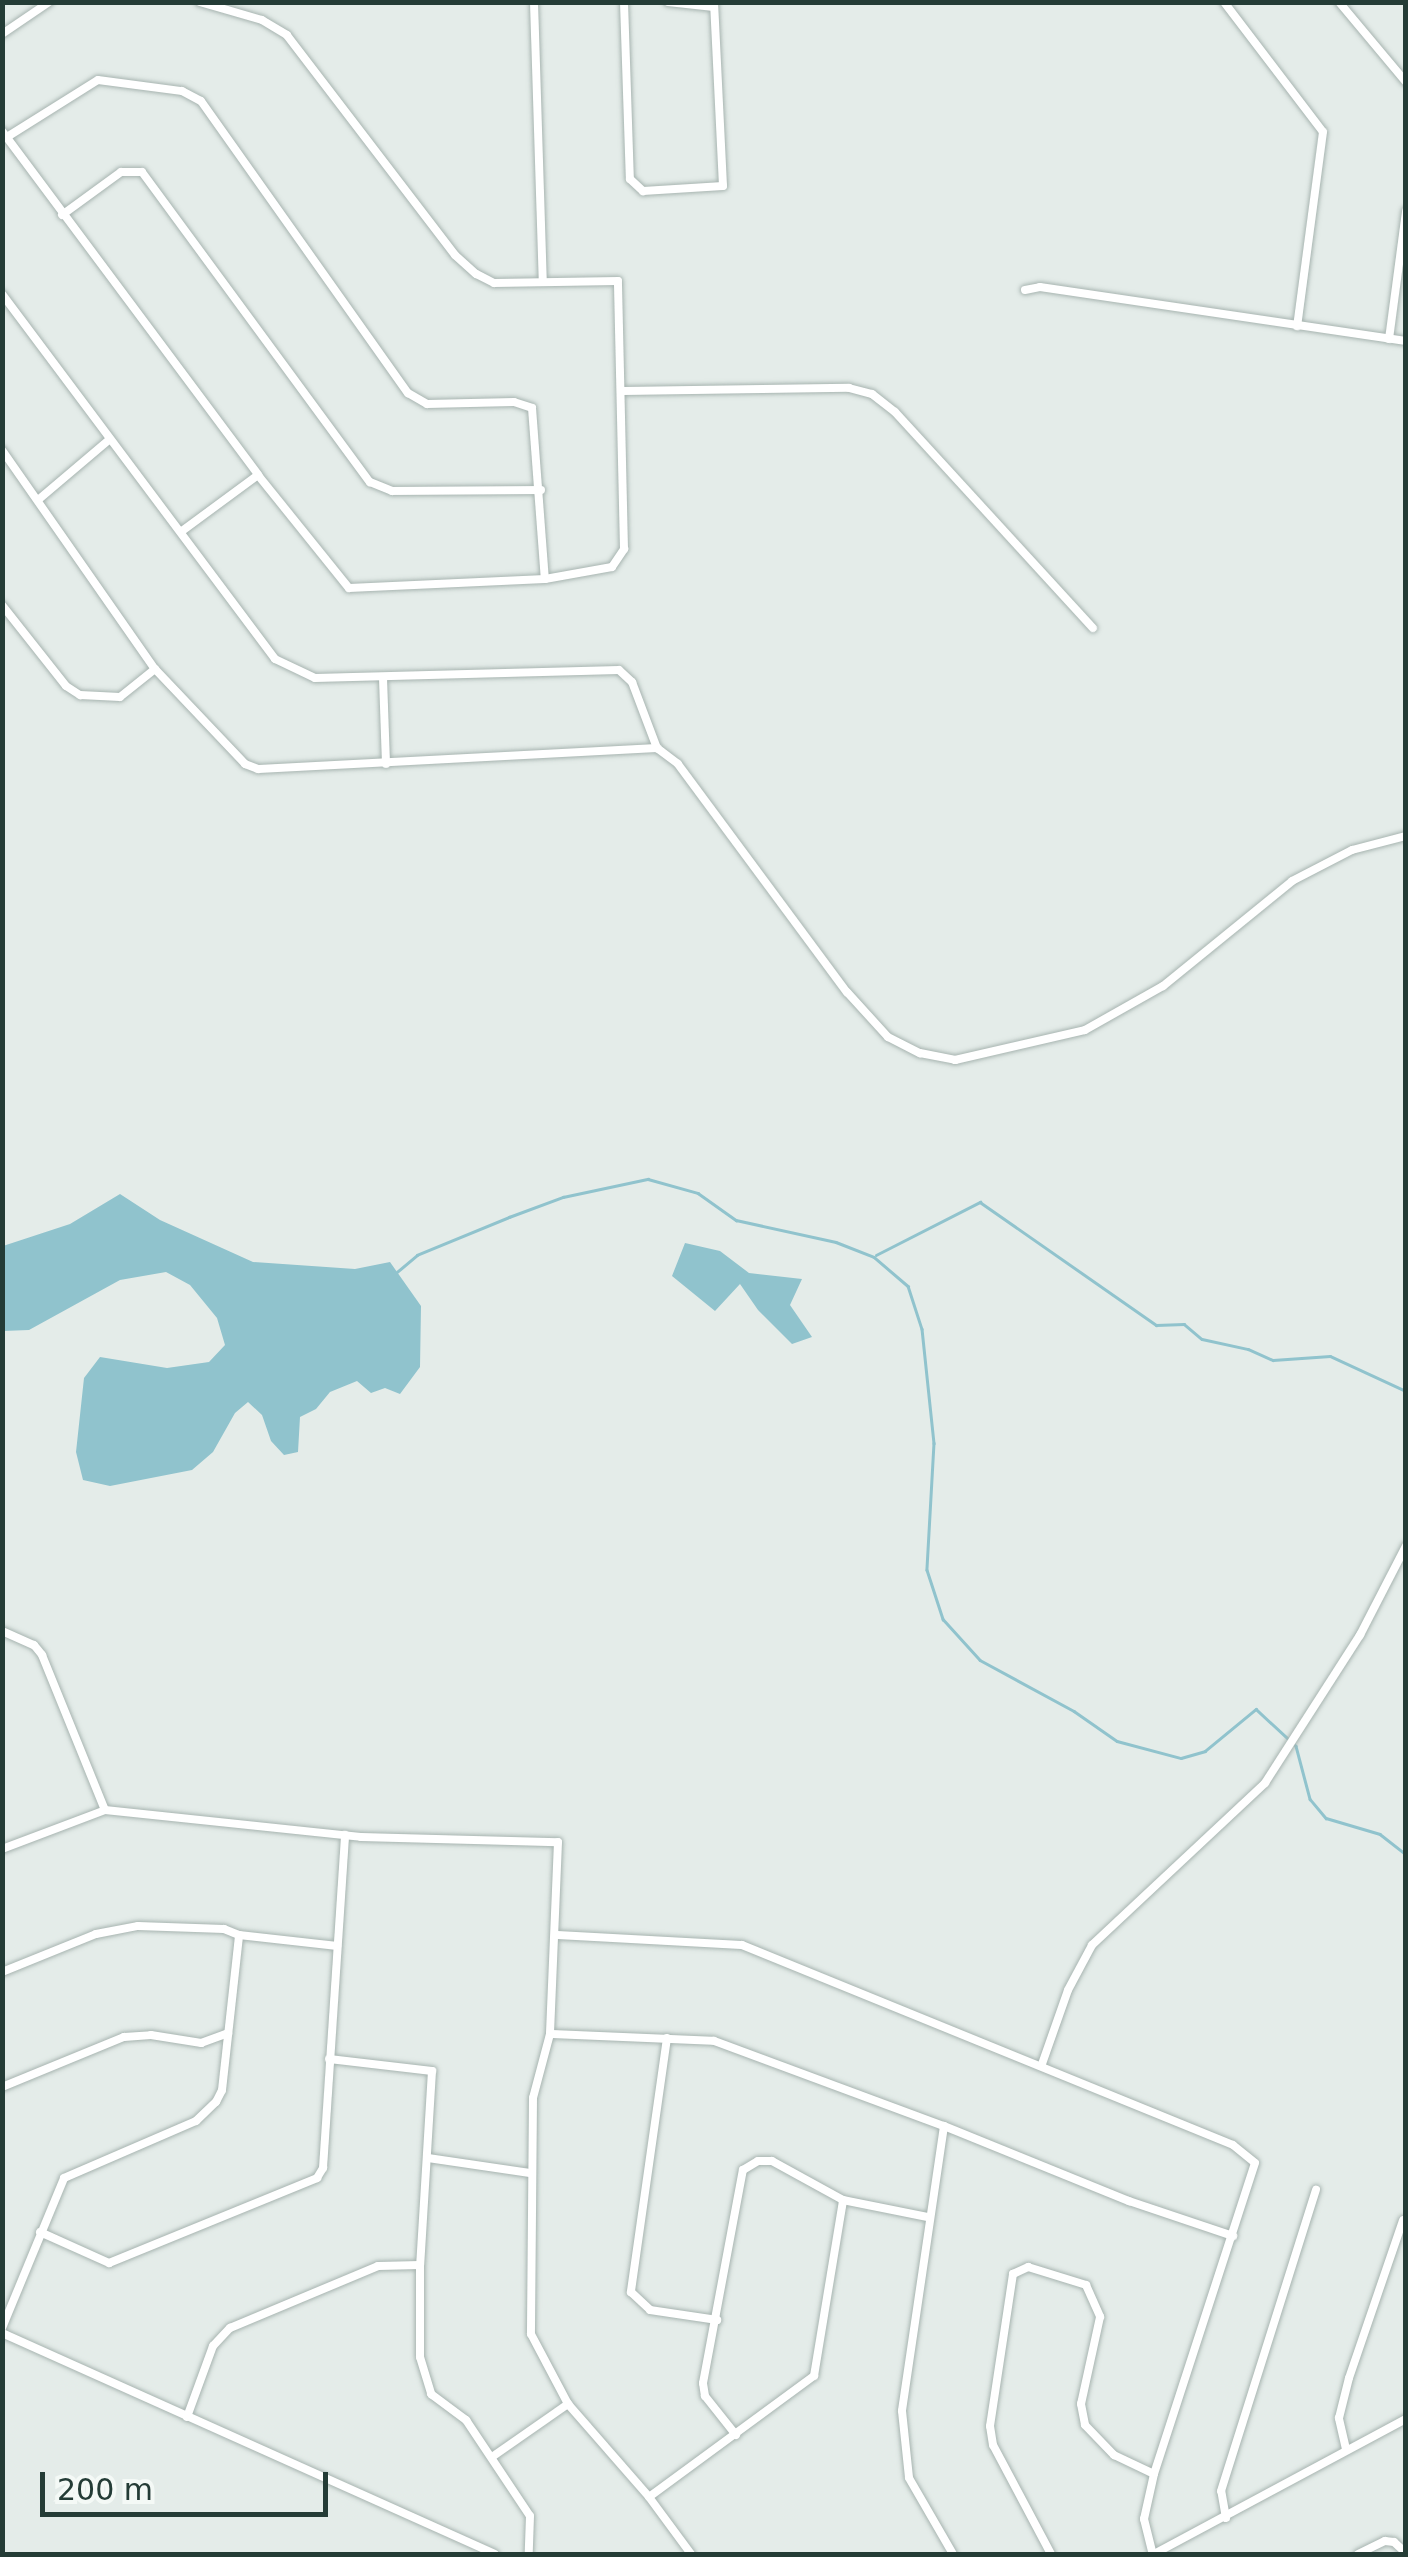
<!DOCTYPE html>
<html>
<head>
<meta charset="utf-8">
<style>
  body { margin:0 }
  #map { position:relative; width:1408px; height:2557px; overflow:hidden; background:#e4ece9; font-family:"DejaVu Sans",sans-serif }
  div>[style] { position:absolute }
  .water>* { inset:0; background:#90c3cd }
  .stream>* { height:2.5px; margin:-1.25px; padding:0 1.25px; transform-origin:1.25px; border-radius:1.25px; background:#90c3cd }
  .roads { filter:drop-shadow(0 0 2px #a7b4b0) drop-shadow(0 0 2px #a7b4b0) }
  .street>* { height:8px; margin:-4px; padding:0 4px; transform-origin:4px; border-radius:4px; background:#fff }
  span { translate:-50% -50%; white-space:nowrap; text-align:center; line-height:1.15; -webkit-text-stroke:9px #f4f9f6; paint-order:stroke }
  .frame { position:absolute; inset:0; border:5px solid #243c36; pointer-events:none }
  .scale { position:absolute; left:40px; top:2472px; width:288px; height:45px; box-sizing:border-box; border:5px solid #243c36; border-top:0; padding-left:12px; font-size:30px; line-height:35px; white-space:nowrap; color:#243c36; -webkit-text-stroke:8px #f4f9f6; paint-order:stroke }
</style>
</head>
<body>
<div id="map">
  <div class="water">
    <div style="clip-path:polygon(120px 1194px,160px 1220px,253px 1262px,355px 1269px,390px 1262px,421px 1306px,420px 1367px,400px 1394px,385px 1388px,371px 1393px,357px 1381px,330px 1392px,316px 1409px,300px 1417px,298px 1452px,284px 1455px,271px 1441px,262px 1415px,248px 1402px,235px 1413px,213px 1452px,192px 1470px,110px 1486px,83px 1480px,76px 1452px,84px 1378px,100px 1357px,167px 1368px,209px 1362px,225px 1345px,217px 1318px,190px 1285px,166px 1272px,120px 1280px,29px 1330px,3px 1331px,3px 1246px,70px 1224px)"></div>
    <div style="clip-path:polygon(685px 1243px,720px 1251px,749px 1273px,802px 1279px,790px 1305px,812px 1337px,792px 1344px,758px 1310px,740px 1284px,715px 1311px,672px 1276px)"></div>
  </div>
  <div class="stream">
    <div style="left:876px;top:1255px;width:117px;rotate:-27deg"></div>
    <div style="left:980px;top:1202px;width:215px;rotate:34.9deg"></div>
    <div style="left:1156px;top:1325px;width:28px;rotate:-2deg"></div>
    <div style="left:1184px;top:1324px;width:23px;rotate:40deg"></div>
    <div style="left:1202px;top:1339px;width:47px;rotate:12.3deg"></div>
    <div style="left:1248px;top:1349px;width:27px;rotate:24deg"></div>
    <div style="left:1273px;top:1360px;width:57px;rotate:-4deg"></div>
    <div style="left:1330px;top:1356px;width:84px;rotate:24.7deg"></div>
    <div style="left:397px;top:1272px;width:26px;rotate:-40deg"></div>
    <div style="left:417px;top:1255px;width:100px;rotate:-22.4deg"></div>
    <div style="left:509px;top:1217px;width:58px;rotate:-20.3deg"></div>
    <div style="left:563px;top:1197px;width:87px;rotate:-12deg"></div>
    <div style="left:648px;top:1179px;width:52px;rotate:15.6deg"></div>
    <div style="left:698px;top:1193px;width:47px;rotate:35.4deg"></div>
    <div style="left:736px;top:1220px;width:102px;rotate:12.4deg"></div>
    <div style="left:836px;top:1242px;width:41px;rotate:21.5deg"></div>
    <div style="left:874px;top:1257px;width:45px;rotate:40.5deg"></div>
    <div style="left:908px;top:1286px;width:45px;rotate:72deg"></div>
    <div style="left:922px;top:1329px;width:115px;rotate:84deg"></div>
    <div style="left:934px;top:1443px;width:127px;rotate:93.2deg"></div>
    <div style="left:927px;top:1570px;width:52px;rotate:71.9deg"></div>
    <div style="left:943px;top:1619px;width:55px;rotate:47.9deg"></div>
    <div style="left:980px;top:1660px;width:107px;rotate:28.5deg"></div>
    <div style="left:1074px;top:1711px;width:52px;rotate:34.9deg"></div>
    <div style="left:1117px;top:1741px;width:66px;rotate:14.9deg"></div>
    <div style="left:1181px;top:1758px;width:25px;rotate:-16deg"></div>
    <div style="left:1205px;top:1751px;width:66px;rotate:-39.5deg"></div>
    <div style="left:1256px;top:1709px;width:54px;rotate:42.8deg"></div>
    <div style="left:1296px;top:1746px;width:55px;rotate:75.2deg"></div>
    <div style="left:1310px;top:1799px;width:25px;rotate:50deg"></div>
    <div style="left:1326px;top:1818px;width:56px;rotate:16.5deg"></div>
    <div style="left:1380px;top:1834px;width:33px;rotate:38deg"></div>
  </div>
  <div class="roads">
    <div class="street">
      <div style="left:534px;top:2px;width:280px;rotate:88.2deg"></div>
      <div style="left:624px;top:2px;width:177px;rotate:88.1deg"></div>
      <div style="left:630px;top:179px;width:18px;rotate:43deg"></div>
      <div style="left:643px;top:191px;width:80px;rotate:-3.6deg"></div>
      <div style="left:723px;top:186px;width:184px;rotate:-92.8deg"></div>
      <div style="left:668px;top:2px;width:46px;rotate:6.2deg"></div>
      <div style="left:1224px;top:2px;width:163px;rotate:52.7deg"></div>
      <div style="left:1323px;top:132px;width:196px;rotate:97.6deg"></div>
      <div style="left:1339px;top:2px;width:104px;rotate:50.1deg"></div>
      <div style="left:2px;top:34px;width:57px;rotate:-34.2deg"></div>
      <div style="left:2px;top:131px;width:429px;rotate:53.3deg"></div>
      <div style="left:258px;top:475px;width:145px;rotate:51.2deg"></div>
      <div style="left:349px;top:588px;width:196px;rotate:-2.6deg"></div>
      <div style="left:545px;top:579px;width:68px;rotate:-10.2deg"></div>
      <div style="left:612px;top:567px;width:22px;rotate:-56deg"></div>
      <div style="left:624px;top:549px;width:268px;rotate:-91.3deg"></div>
      <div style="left:618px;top:281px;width:124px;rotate:179.1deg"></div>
      <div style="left:494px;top:283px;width:20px;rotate:-153deg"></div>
      <div style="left:476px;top:274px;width:28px;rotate:-138deg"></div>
      <div style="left:455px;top:255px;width:277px;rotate:-127.4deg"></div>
      <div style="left:287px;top:35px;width:29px;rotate:-149deg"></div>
      <div style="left:262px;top:20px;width:65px;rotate:-163.8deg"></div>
      <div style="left:7px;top:137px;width:107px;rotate:-32.1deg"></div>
      <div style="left:98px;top:80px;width:85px;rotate:7.5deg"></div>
      <div style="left:182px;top:91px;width:21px;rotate:28deg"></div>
      <div style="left:201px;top:101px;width:358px;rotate:54.7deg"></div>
      <div style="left:408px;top:393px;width:22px;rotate:30deg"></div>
      <div style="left:427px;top:404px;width:87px;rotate:-1.3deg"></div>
      <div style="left:514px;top:402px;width:19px;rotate:18deg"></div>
      <div style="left:532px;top:408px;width:171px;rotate:85.7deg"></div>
      <div style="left:62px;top:215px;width:73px;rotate:-36.1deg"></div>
      <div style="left:121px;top:172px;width:21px"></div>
      <div style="left:142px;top:172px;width:385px;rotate:53.7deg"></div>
      <div style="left:370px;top:482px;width:24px;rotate:22deg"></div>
      <div style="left:392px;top:491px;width:149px;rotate:-0.4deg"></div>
      <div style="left:1025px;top:290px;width:15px;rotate:-11deg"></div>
      <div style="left:1040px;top:287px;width:370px;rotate:8.4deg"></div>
      <div style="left:2px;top:294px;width:456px;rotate:53.2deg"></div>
      <div style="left:275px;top:659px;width:44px;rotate:25.4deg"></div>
      <div style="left:315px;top:678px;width:304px;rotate:-1.5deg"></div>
      <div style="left:619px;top:670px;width:18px;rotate:43deg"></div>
      <div style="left:632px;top:682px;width:71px;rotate:69.3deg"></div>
      <div style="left:657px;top:748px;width:26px;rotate:37deg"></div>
      <div style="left:678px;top:764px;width:284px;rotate:53.5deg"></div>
      <div style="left:847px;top:992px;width:61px;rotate:47.7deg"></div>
      <div style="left:888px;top:1037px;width:36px;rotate:27deg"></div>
      <div style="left:920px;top:1053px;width:36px;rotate:11deg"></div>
      <div style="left:955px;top:1060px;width:133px;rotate:-13deg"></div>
      <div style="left:1085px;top:1030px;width:90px;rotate:-29.4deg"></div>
      <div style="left:1163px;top:986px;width:166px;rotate:-39.1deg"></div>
      <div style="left:1292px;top:881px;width:68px;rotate:-27.3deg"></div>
      <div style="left:1352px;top:850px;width:56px;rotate:-14.5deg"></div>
      <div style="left:1389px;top:339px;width:129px;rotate:-82.4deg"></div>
      <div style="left:623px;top:391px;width:226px;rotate:-0.8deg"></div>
      <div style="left:849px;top:388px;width:24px;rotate:15deg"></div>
      <div style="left:872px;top:394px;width:29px;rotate:38deg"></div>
      <div style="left:895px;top:412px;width:293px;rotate:47.5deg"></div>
      <div style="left:2px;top:450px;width:267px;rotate:55.1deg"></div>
      <div style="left:155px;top:669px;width:131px;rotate:46.5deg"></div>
      <div style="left:245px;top:764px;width:14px;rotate:21deg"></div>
      <div style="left:258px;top:769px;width:400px;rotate:-3deg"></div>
      <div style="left:38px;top:500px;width:94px;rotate:-40.3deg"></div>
      <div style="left:182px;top:531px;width:94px;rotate:-36.4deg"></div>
      <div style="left:2px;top:605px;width:103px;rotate:51.7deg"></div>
      <div style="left:66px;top:686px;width:17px;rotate:33deg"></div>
      <div style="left:80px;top:695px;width:40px;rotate:2.9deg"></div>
      <div style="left:120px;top:697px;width:45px;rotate:-38.7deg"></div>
      <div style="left:383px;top:678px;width:86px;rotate:88deg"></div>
      <div style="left:2px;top:1631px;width:35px;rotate:24deg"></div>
      <div style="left:34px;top:1645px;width:13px;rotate:51deg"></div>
      <div style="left:42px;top:1655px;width:167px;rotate:67.9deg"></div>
      <div style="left:2px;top:1849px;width:110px;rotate:-20.7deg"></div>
      <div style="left:105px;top:1810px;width:257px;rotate:6deg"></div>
      <div style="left:361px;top:1837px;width:197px;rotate:1.5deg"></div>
      <div style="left:558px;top:1842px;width:192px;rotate:92.4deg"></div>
      <div style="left:550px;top:2034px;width:66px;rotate:104.9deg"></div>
      <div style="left:533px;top:2098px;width:236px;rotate:90.5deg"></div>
      <div style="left:531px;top:2334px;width:79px;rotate:62.1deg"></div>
      <div style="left:568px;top:2404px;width:123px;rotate:48.9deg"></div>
      <div style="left:649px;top:2497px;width:71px;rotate:53.6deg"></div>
      <div style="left:557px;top:1935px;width:185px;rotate:3.1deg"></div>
      <div style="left:742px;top:1945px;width:530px;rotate:22.16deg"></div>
      <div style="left:1233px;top:2145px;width:28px;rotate:39deg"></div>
      <div style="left:1255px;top:2163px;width:327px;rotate:108deg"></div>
      <div style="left:1154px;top:2474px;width:46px;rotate:102.5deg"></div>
      <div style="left:1144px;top:2519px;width:36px;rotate:76deg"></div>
      <div style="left:2px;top:1972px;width:101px;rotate:-22deg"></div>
      <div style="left:96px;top:1934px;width:43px;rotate:-10.8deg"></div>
      <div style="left:138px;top:1926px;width:86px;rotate:2deg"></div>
      <div style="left:224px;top:1929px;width:16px;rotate:22deg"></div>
      <div style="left:239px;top:1935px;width:99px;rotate:6.4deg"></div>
      <div style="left:550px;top:2034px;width:164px;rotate:2.4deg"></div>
      <div style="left:714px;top:2041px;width:245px;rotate:20.3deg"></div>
      <div style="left:944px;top:2126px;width:200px;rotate:22.1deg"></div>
      <div style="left:1129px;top:2201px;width:110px;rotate:18.6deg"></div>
      <div style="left:667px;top:2038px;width:257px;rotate:98.1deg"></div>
      <div style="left:631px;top:2292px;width:26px;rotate:43deg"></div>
      <div style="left:650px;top:2310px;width:68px;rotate:8.5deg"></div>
      <div style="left:329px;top:2059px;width:104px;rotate:6.6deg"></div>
      <div style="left:432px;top:2071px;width:194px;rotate:93.5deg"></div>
      <div style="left:420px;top:2265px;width:92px;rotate:90deg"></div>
      <div style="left:420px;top:2357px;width:39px;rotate:73deg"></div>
      <div style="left:431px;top:2394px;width:44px;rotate:36.6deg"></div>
      <div style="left:466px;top:2420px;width:115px;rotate:56.3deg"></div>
      <div style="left:530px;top:2516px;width:38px;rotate:92deg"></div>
      <div style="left:1042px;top:2064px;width:78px;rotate:-70.6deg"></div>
      <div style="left:1068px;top:1990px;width:51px;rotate:-61.9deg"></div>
      <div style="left:1092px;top:1945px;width:237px;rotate:-43.1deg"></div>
      <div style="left:1265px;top:1783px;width:176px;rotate:-57.3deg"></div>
      <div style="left:1360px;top:1635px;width:100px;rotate:-62.7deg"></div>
      <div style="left:2px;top:2087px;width:132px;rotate:-22.3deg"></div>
      <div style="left:124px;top:2037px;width:27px;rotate:-4deg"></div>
      <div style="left:151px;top:2035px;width:51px;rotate:9.1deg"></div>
      <div style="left:201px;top:2043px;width:29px;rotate:-20deg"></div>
      <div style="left:944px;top:2126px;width:288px;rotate:98.4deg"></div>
      <div style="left:902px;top:2411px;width:67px;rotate:84deg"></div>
      <div style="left:909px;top:2478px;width:88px;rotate:59.9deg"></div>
      <div style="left:428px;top:2158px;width:103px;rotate:8.4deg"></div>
      <div style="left:40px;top:2232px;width:76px;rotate:24.2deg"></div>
      <div style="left:109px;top:2263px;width:225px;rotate:-22.2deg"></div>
      <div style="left:317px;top:2178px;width:12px;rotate:-59deg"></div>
      <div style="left:323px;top:2168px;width:334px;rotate:-86.2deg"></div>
      <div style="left:2px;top:2328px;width:162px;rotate:-67.5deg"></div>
      <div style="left:64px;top:2178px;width:144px;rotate:-23.4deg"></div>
      <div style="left:196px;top:2121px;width:28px;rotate:-44deg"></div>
      <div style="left:216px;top:2102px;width:13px;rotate:-63deg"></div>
      <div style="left:222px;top:2090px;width:156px;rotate:-83.7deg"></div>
      <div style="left:2px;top:2333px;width:540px;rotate:24.15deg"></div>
      <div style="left:187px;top:2417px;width:76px;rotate:-69.9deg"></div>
      <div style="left:213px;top:2346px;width:25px;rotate:-47deg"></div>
      <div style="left:230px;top:2328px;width:160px;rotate:-22.7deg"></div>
      <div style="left:378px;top:2266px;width:42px;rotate:-1.4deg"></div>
      <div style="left:736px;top:2435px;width:50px;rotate:-128.5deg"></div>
      <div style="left:705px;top:2396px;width:13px;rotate:-99deg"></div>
      <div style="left:703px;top:2383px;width:217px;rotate:-79.4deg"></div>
      <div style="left:743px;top:2170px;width:17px;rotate:-31deg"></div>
      <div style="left:758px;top:2161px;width:14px"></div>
      <div style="left:772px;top:2161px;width:81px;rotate:28.8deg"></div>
      <div style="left:843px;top:2200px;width:86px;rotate:11.4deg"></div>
      <div style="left:1346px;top:2449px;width:32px;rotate:-103deg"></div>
      <div style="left:1339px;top:2418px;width:41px;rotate:-76deg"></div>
      <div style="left:1349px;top:2378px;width:167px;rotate:-71.1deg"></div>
      <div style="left:492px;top:2457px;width:93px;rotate:-34.9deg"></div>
      <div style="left:649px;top:2497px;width:205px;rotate:-36.3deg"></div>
      <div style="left:814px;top:2376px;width:178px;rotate:-80.6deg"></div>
      <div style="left:1226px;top:2518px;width:27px;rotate:-100deg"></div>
      <div style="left:1221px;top:2491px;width:316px;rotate:-72.5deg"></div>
      <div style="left:1051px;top:2554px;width:123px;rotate:-118deg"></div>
      <div style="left:993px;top:2445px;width:19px;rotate:-99deg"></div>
      <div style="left:990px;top:2426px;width:154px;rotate:-81.4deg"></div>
      <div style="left:1013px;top:2274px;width:17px;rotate:-25deg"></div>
      <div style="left:1028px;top:2267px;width:61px;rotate:17.2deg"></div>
      <div style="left:1086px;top:2285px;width:35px;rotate:66deg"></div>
      <div style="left:1100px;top:2317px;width:89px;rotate:102.3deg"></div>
      <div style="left:1081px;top:2404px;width:21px;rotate:79deg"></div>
      <div style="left:1085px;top:2425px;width:42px;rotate:46deg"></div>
      <div style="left:1114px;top:2455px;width:44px;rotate:25.4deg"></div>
      <div style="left:1154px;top:2554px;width:286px;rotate:-28.2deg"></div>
      <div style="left:1358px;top:2554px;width:30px;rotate:-26deg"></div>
      <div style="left:1385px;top:2541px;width:9px;rotate:6deg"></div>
      <div style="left:1394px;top:2542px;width:16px;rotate:43deg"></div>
    </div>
  </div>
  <div class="frame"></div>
  <div class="scale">200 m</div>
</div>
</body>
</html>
